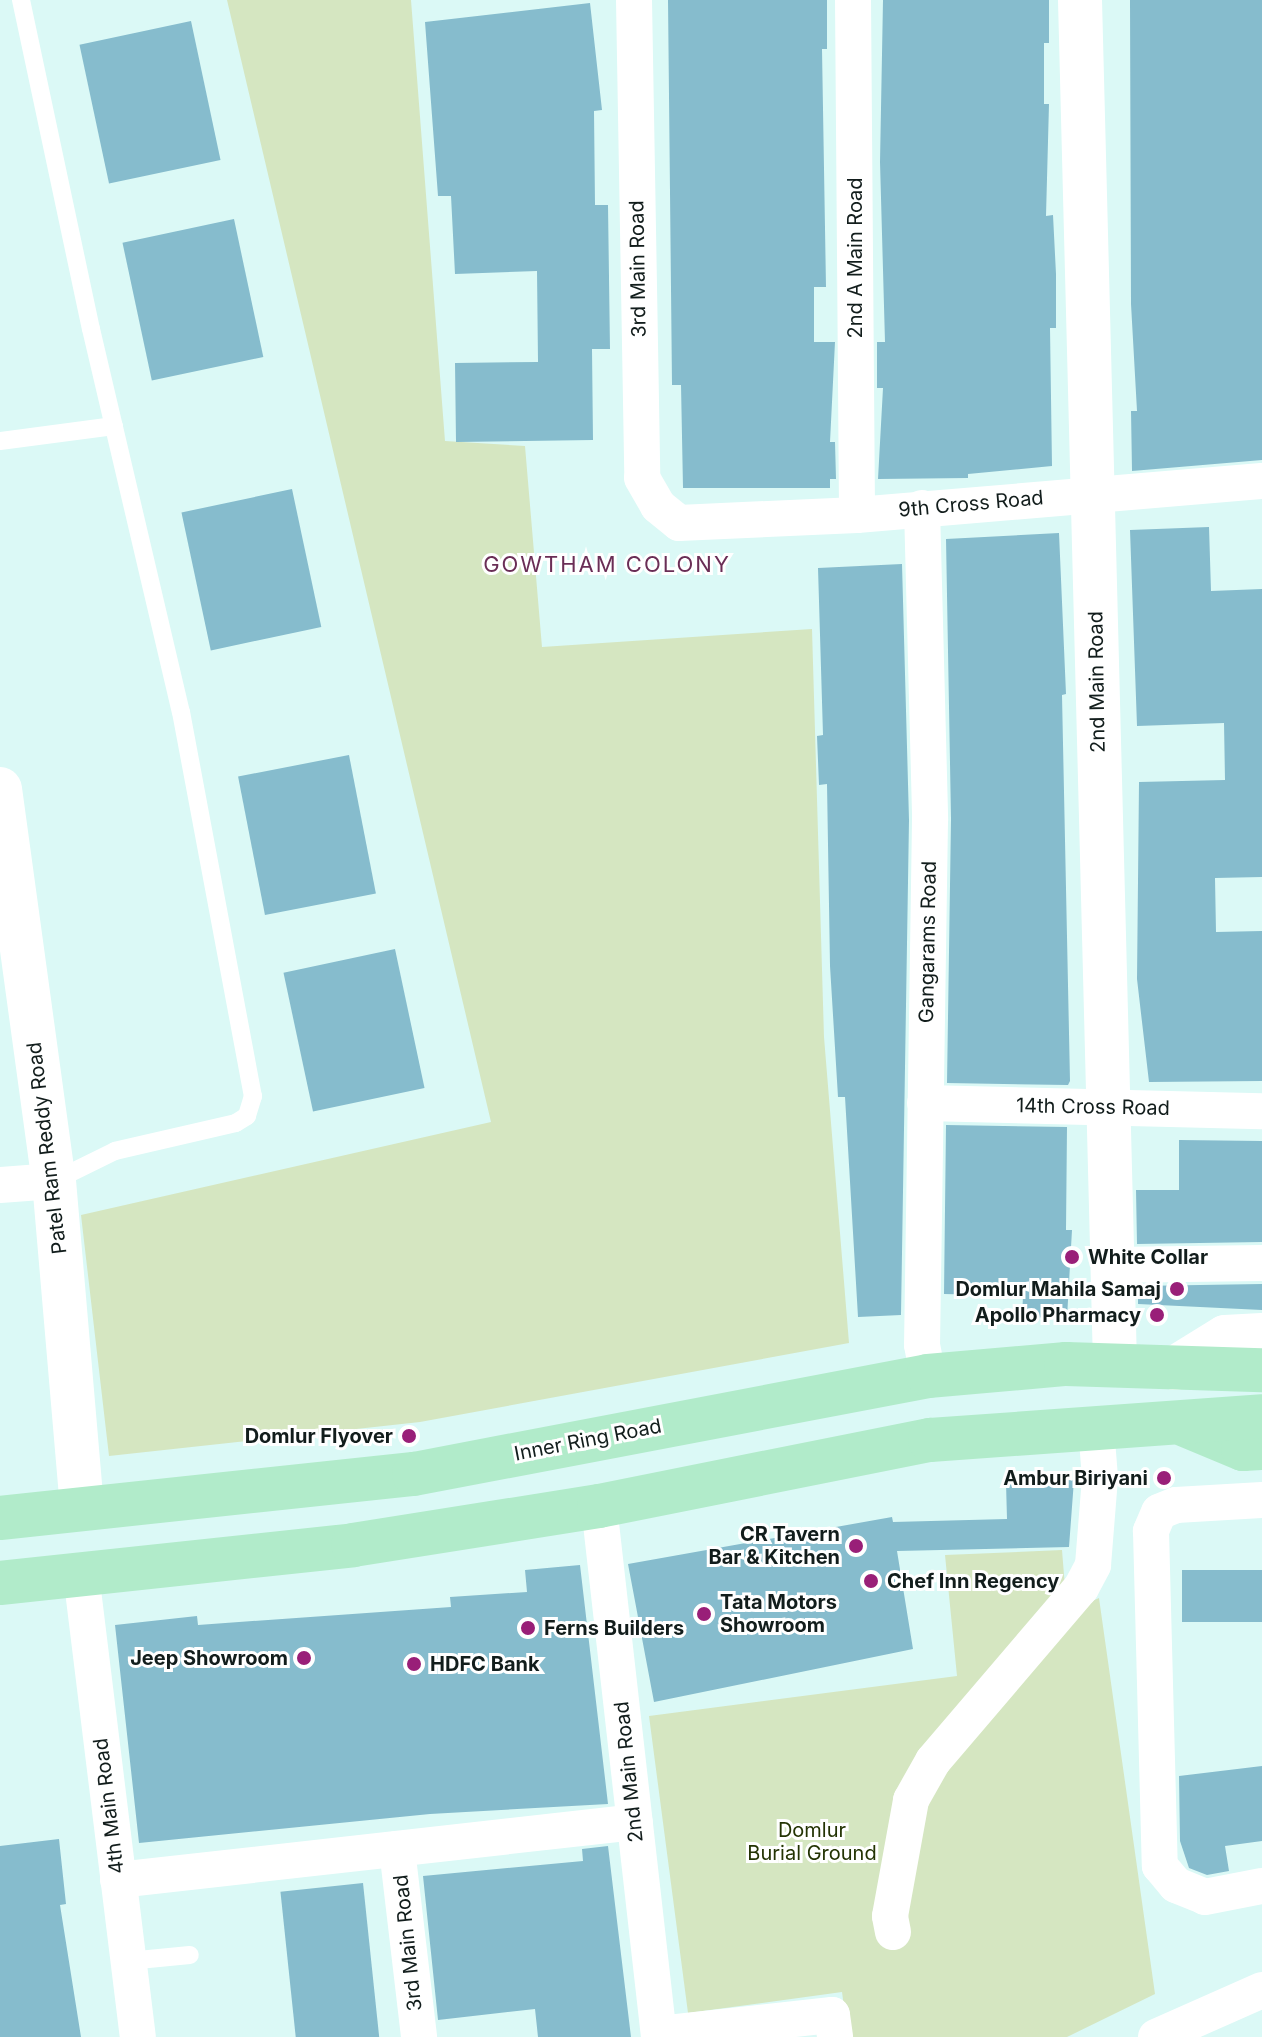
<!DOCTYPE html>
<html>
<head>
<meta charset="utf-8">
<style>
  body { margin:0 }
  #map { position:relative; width:1262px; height:2037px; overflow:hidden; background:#dbf9f6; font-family:Inter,sans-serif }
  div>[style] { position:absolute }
  .green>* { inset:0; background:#d5e6c1 }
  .building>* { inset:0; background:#86bccd; transform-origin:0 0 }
  .service>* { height:18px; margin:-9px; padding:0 9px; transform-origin:9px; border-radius:9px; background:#fff }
  .minor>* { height:36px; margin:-18px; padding:0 18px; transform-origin:18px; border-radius:18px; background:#fff }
  .tertiary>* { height:44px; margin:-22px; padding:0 22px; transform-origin:22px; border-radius:22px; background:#fff }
  .primary>* { height:44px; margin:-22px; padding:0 22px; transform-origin:22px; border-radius:22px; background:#b1ebca }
  .dots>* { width:22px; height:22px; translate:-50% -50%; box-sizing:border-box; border:4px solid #fff; border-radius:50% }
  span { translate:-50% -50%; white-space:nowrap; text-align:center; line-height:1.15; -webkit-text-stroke:6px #fff; paint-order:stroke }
  .street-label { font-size:20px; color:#121d1c }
  .poi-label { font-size:20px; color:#121d1c; font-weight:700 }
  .left { translate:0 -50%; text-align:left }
  .right { translate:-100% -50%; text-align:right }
  .park-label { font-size:20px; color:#233303 }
  .neighbourhood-label { font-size:22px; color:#6a2e56; letter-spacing:2px }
</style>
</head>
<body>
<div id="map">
  <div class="green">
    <div style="clip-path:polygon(227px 0,411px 0,445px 441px,525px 446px,542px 647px,812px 629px,824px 1037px,849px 1343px,420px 1422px,109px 1456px,81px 1215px,491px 1122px)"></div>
    <div style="clip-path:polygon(1062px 1550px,1067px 1612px,1099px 1598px,1155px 1994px,1067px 2037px,848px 2037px,842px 1992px,688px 2013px,649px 1716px,957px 1676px,945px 1555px)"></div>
  </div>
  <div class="building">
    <div style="clip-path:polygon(668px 0,827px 0,827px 49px,822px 49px,826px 287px,814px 287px,814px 342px,835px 342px,830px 442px,835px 442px,836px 479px,830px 479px,830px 488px,683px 488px,681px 385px,672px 385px)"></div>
    <div style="clip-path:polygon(883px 0,1049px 0,1049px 43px,1044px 43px,1044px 104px,1049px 104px,1046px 216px,1053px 215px,1056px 274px,1056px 328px,1050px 328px,1052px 466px,968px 474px,968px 478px,878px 479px,883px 388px,877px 388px,877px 342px,885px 342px,880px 162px)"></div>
    <div style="clip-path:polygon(1130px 0,1262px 0,1262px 460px,1132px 471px,1131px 411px,1137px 411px,1131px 304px)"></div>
    <div style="clip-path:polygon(590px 3px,602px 110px,594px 111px,595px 205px,608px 205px,610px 349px,592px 349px,593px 440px,456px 442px,455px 363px,538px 362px,537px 271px,455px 274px,451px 196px,438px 196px,425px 22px)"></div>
    <div style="left:191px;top:21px;width:142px;height:114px;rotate:78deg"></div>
    <div style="left:234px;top:219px;width:141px;height:114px;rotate:78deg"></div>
    <div style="left:292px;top:489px;width:141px;height:113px;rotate:78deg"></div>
    <div style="clip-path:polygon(1209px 527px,1211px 591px,1262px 589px,1262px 877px,1215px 878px,1216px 932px,1262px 931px,1262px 1081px,1149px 1082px,1137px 979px,1139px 782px,1225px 780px,1224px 723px,1137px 726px,1130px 530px)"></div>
    <div style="clip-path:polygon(1059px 533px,1066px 694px,1062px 695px,1070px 1081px,1068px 1085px,947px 1083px,951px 819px,946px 539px)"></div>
    <div style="clip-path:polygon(902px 564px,909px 820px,901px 1315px,858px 1317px,845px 1097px,838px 1097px,830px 966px,827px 784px,819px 785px,817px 736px,823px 735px,818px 568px)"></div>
    <div style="left:349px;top:755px;width:141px;height:113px;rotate:79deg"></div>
    <div style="left:395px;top:949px;width:142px;height:114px;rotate:78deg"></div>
    <div style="clip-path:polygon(946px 1125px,1067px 1127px,1066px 1230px,1072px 1230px,1067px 1318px,1022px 1317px,1023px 1296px,944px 1294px)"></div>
    <div style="clip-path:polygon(1179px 1140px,1262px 1141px,1262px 1242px,1137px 1244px,1136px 1190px,1179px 1190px)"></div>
    <div style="clip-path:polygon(1262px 1284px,1262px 1310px,1138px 1304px,1138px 1286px)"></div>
    <div style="clip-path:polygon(1074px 1480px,1069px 1547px,897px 1551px,913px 1649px,654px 1702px,628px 1564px,892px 1517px,893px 1522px,1007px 1519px,1006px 1483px)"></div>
    <div style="clip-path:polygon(580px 1565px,608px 1804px,430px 1814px,139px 1843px,115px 1625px,197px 1616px,198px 1625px,451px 1607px,450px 1597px,527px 1592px,525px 1570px)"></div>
    <div style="left:1262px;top:1570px;width:52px;height:80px;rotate:90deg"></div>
    <div style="clip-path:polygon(1262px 1766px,1262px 1841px,1225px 1846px,1229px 1871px,1207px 1875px,1189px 1868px,1180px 1841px,1179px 1776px)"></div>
    <div style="clip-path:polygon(59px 1839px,66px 1904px,60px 1905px,81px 2037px,0 2037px,0 1846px)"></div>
    <div style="clip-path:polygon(608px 1846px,631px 2037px,538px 2037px,535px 2009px,438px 2020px,423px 1876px,583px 1861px,582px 1849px)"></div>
    <div style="left:363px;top:1883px;width:155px;height:83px;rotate:84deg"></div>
  </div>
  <div class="service">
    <div style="left:21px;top:0;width:336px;rotate:78deg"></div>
    <div style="left:91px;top:329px;width:393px;rotate:76.8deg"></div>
    <div style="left:181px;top:712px;width:391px;rotate:79.4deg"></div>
    <div style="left:253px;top:1096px;width:21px;rotate:107deg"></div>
    <div style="left:247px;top:1116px;width:13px;rotate:148deg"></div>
    <div style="left:236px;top:1123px;width:124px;rotate:167deg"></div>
    <div style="left:115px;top:1151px;width:68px;rotate:153.8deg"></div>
    <div style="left:0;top:441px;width:115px;rotate:-7.5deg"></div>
    <div style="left:128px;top:1961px;width:62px;rotate:-5.5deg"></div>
  </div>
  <div class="minor">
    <div style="left:634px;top:0;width:478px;rotate:89deg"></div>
    <div style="left:642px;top:478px;width:32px;rotate:60deg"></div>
    <div style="left:658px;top:506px;width:27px;rotate:39deg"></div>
    <div style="left:679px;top:523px;width:178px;rotate:-2.6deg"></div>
    <div style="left:857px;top:515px;width:406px;rotate:-4.8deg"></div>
    <div style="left:853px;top:0;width:515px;rotate:89.55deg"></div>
    <div style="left:922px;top:508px;width:312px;rotate:88.5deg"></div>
    <div style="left:930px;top:820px;width:525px;rotate:90.87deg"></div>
    <div style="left:922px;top:1345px;width:32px;rotate:79deg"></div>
    <div style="left:925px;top:1103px;width:337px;rotate:1.4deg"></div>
    <div style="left:0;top:1185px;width:54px;rotate:-4.2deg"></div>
    <div style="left:1112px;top:1265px;width:150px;rotate:-0.8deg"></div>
    <div style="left:1262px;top:1500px;width:86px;rotate:176.7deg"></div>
    <div style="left:1176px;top:1505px;width:18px;rotate:158deg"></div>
    <div style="left:1159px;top:1512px;width:21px;rotate:113deg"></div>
    <div style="left:1151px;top:1531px;width:335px;rotate:88.5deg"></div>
    <div style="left:1160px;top:1866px;width:25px;rotate:50deg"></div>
    <div style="left:1176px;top:1885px;width:31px;rotate:22deg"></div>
    <div style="left:1205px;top:1897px;width:58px;rotate:-10.9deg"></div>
    <div style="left:599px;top:1506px;width:534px;rotate:83.55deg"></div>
    <div style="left:81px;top:1574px;width:466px;rotate:83deg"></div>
    <div style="left:397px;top:1849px;width:189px;rotate:83.3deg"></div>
    <div style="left:118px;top:1880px;width:520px;rotate:-6.4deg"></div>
    <div style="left:893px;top:1932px;width:16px;rotate:-101deg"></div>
    <div style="left:890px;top:1916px;width:118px;rotate:-79.7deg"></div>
    <div style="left:911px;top:1800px;width:45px;rotate:-60.6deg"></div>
    <div style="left:933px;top:1761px;width:228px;rotate:-49.5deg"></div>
    <div style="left:1081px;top:1588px;width:26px;rotate:-62deg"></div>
    <div style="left:1093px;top:1565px;width:87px;rotate:-85.4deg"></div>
    <div style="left:1100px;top:1478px;width:51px;rotate:-94.5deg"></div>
    <div style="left:659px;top:2034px;width:174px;rotate:-6.3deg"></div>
    <div style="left:832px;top:2015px;width:22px;rotate:82deg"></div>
    <div style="left:1156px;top:2037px;width:116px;rotate:-23.9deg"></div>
  </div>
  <div class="tertiary">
    <div style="left:1080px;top:0;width:1364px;rotate:88.53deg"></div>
    <div style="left:0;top:789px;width:396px;rotate:82.2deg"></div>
    <div style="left:54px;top:1181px;width:329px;rotate:85.1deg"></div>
    <div style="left:1175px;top:1368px;width:59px;rotate:-31.8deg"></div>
    <div style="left:1225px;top:1337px;width:37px;rotate:-3deg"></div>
  </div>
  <div class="primary">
    <div style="left:1185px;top:1425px;width:63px;rotate:22.5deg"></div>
    <div style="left:1243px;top:1449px;width:19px;rotate:-3deg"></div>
    <div style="left:0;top:1518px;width:416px;rotate:-6.1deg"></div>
    <div style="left:414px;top:1474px;width:523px;rotate:-10.79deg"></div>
    <div style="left:928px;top:1376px;width:139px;rotate:-5deg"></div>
    <div style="left:1066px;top:1364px;width:196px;rotate:1.8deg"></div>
    <div style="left:0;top:1583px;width:355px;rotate:-6.1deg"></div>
    <div style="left:353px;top:1545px;width:249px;rotate:-9deg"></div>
    <div style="left:599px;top:1506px;width:338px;rotate:-11.3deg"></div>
    <div style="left:930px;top:1440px;width:333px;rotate:-4.1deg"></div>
  </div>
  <div class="dots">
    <div style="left:1072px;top:1257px;background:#991f78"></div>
    <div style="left:1177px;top:1289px;background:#991f78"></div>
    <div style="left:1157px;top:1315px;background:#991f78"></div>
    <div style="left:409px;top:1436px;background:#991f78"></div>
    <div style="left:1164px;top:1478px;background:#991f78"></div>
    <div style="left:856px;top:1546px;background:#991f78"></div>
    <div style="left:871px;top:1581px;background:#991f78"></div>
    <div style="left:704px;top:1614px;background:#991f78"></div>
    <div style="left:528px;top:1628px;background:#991f78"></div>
    <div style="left:304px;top:1658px;background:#991f78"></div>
    <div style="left:414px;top:1664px;background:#991f78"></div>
  </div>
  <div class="street-label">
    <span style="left:855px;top:258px;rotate:-90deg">2nd A Main Road</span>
    <span style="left:638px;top:269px;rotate:-91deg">3rd Main Road</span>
    <span style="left:971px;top:504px;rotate:-5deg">9th Cross Road</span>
    <span style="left:1097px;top:682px;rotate:-91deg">2nd Main Road</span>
    <span style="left:928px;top:942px;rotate:-89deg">Gangarams Road</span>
    <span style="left:1093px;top:1107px;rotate:1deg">14th Cross Road</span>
    <span style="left:47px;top:1148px;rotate:-97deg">Patel Ram Reddy Road</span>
    <span style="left:588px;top:1440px;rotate:-11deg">Inner Ring Road</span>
    <span style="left:629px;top:1772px;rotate:-96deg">2nd Main Road</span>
    <span style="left:109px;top:1806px;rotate:-97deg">4th Main Road</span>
    <span style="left:408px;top:1943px;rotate:-96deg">3rd Main Road</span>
  </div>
  <div class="poi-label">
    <span class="left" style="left:1088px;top:1257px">White Collar</span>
    <span class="right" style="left:1161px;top:1289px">Domlur Mahila Samaj</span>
    <span class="right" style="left:1141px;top:1315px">Apollo Pharmacy</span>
    <span class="right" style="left:393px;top:1436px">Domlur Flyover</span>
    <span class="right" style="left:1148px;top:1478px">Ambur Biriyani</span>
    <span class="right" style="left:840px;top:1546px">CR Tavern<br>Bar &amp; Kitchen</span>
    <span class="left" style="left:887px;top:1581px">Chef Inn Regency</span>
    <span class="left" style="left:720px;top:1614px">Tata Motors<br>Showroom</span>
    <span class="left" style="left:544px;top:1628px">Ferns Builders</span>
    <span class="right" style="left:288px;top:1658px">Jeep Showroom</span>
    <span class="left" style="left:430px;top:1664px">HDFC Bank</span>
  </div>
  <div class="park-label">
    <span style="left:812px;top:1842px">Domlur<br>Burial Ground</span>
  </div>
  <div class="neighbourhood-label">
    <span style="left:607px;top:565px">GOWTHAM COLONY</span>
  </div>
</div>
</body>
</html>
